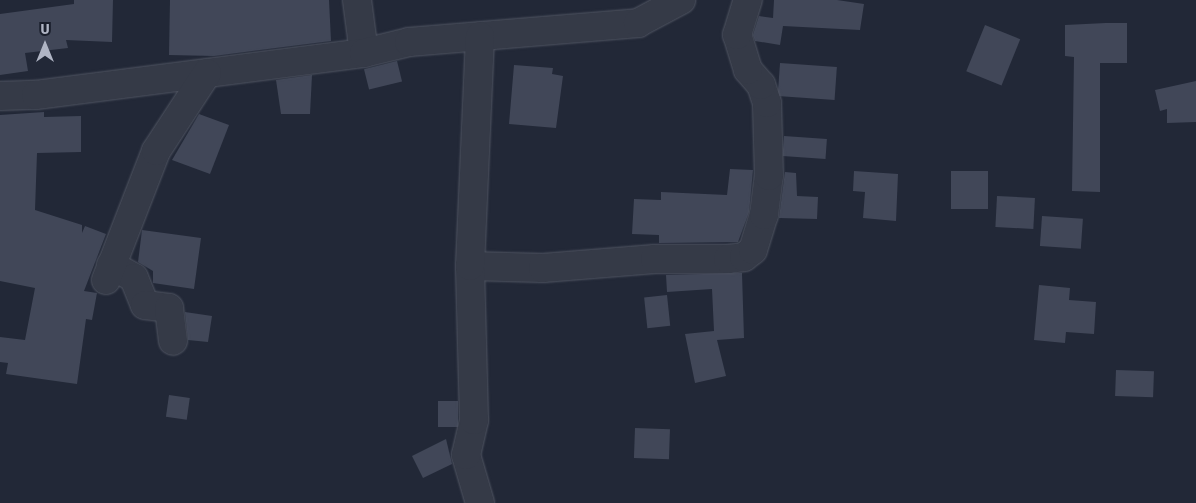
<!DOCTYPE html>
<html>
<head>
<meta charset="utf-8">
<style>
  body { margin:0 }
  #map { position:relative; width:1196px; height:503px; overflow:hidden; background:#222837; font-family:"Fira Sans",sans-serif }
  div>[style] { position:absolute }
  .building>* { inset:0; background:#414758; transform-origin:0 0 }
  .roads { filter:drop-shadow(0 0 1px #505562) drop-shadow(0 0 1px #505562) }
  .street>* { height:28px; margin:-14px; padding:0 14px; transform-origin:14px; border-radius:14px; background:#353a47 }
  span { translate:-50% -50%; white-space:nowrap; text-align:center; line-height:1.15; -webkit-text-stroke:5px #1a1f2c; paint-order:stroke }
  .north { position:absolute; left:20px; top:20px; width:50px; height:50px; -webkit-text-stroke:4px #1a1f2c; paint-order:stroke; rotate:0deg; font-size:14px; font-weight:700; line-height:20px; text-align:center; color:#b0b5c4 }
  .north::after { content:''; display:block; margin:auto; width:18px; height:22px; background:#b0b5c4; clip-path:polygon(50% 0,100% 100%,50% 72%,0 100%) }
</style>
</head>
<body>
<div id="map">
  <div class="building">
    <div style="clip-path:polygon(74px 0,113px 0,112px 42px,66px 40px,68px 48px,25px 53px,28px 71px,0 75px,0 14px,74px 4px)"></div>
    <div style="clip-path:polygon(170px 0,329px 0,331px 41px,214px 56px,169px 55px)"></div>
    <div style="clip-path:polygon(774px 0,837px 0,864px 4px,860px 30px,783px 26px,780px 45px,755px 41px,753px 35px,759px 16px,773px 18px)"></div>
    <div style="clip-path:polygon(1106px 23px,1127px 23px,1127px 63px,1100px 63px,1100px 192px,1072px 191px,1074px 57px,1065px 56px,1065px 25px)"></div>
    <div style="left:985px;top:25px;width:38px;height:50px;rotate:22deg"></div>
    <div style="left:397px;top:61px;width:21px;height:34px;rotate:76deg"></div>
    <div style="left:780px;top:63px;width:57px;height:33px;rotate:4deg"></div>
    <div style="clip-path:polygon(514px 65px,553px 68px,552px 74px,563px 76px,556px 128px,509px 124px)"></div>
    <div style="clip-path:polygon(312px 75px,310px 114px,281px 114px,276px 80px)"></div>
    <div style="clip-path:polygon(1196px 81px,1196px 122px,1167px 123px,1167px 109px,1160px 111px,1155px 90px)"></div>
    <div style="clip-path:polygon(44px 112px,44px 117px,81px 116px,81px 152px,37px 153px,35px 210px,82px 225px,82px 233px,85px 226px,106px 234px,84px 291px,97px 293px,92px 320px,86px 319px,77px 384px,6px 374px,8px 363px,0 362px,0 337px,25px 340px,35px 288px,0 281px,0 115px)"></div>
    <div style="clip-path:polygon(199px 114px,229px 125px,210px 174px,172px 160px)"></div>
    <div style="left:784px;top:136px;width:43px;height:20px;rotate:4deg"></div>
    <div style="clip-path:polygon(730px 169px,753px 170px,749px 212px,738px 242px,659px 243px,659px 235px,632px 234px,634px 199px,661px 200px,661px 192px,727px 195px)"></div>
    <div style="clip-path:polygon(854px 171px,898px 174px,896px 221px,863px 218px,865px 192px,853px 191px)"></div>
    <div style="left:988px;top:171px;width:38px;height:37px;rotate:90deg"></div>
    <div style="clip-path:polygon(785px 172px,796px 173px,797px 196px,818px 197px,817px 219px,779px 218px)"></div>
    <div style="left:997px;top:196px;width:38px;height:31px;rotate:3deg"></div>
    <div style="left:1042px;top:216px;width:41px;height:30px;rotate:4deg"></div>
    <div style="clip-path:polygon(142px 230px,201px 238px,194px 289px,153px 283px,153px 271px,138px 262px)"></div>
    <div style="clip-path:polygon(742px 273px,744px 338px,717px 340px,726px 376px,695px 383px,685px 334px,714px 331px,712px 289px,667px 292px,666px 275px)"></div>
    <div style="clip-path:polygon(1039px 285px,1070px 288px,1069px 300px,1096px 302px,1094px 334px,1066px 332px,1065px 343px,1034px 340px)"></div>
    <div style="left:667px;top:295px;width:31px;height:23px;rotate:84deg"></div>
    <div style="clip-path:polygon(185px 312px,212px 316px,208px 342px,188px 340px)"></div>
    <div style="left:1116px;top:370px;width:38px;height:26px;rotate:2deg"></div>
    <div style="left:169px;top:395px;width:21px;height:22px;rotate:8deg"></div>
    <div style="left:438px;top:401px;width:20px;height:26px"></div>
    <div style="left:635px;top:428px;width:35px;height:30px;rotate:2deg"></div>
    <div style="clip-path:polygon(446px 439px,452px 464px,423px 478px,412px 456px)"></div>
  </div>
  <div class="roads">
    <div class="street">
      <div style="left:357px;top:0;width:53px;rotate:82.5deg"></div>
      <div style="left:0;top:96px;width:36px;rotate:-2deg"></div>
      <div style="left:36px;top:95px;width:331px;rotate:-7.3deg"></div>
      <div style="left:364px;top:53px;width:46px;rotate:-13.7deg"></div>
      <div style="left:409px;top:42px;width:230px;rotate:-4.7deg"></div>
      <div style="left:638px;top:23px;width:49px;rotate:-28.1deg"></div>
      <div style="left:111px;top:265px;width:26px;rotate:29deg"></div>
      <div style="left:134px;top:278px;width:29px;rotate:68deg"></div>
      <div style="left:145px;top:305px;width:24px;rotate:7deg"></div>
      <div style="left:169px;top:308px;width:33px;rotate:83deg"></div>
      <div style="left:470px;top:266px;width:73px;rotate:1.6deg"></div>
      <div style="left:543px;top:268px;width:112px;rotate:-4.6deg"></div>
      <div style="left:655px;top:259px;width:73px"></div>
      <div style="left:728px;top:259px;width:16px;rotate:-7deg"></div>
      <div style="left:744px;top:257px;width:11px;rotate:-38deg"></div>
      <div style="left:753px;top:250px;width:37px;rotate:-73deg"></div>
      <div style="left:764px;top:215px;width:39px;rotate:-83deg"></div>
      <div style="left:769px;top:176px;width:73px;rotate:-91.6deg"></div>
      <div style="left:767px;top:103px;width:19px;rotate:-108deg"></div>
      <div style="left:761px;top:85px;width:20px;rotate:-131deg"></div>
      <div style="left:748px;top:70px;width:37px;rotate:-107deg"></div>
      <div style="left:737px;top:35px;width:37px;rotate:-73deg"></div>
      <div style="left:106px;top:280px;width:138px;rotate:-68.8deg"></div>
      <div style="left:156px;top:151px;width:93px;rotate:-56.8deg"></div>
      <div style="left:480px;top:503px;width:50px;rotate:-106.3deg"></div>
      <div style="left:466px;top:455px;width:36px;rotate:-77deg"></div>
      <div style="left:474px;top:420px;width:154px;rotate:-91.5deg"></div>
      <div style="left:470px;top:266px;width:230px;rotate:-87.5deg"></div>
    </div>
  </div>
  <div class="north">U</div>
</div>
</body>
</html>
